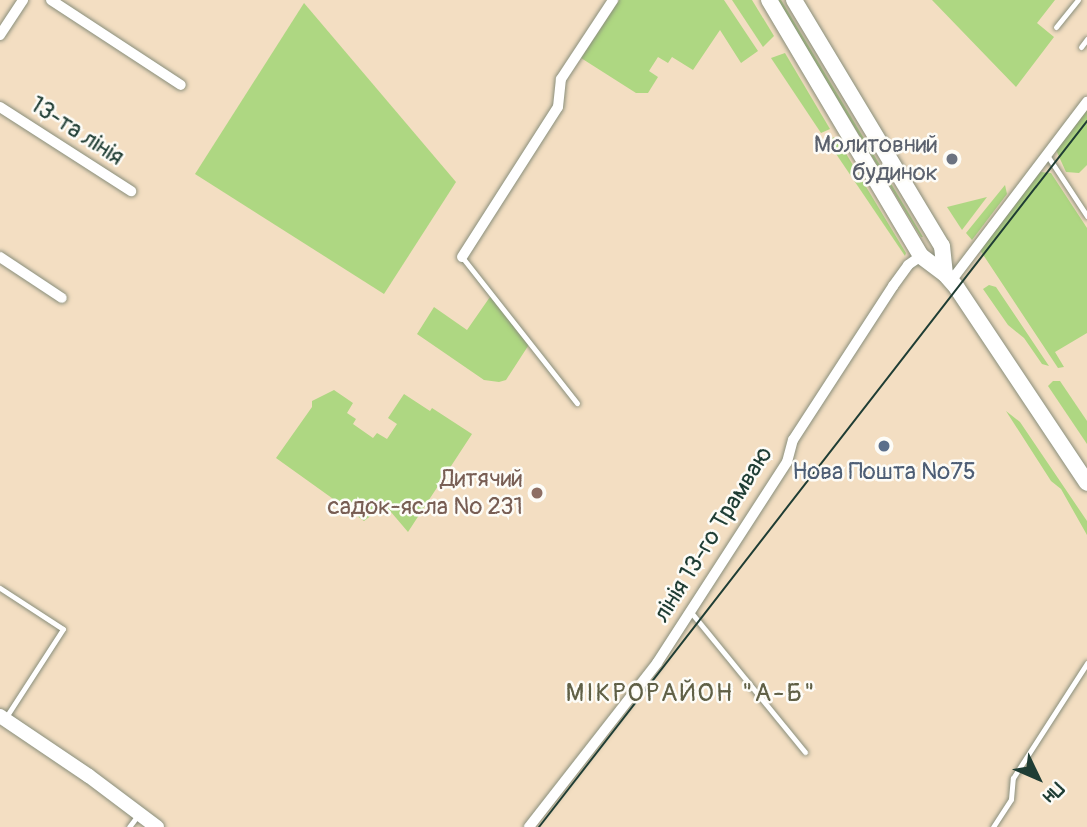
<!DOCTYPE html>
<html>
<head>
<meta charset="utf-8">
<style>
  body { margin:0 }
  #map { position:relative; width:1087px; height:827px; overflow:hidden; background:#f3dec2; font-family:Pangolin,sans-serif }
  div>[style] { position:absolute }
  .green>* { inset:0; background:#aed782 }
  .roads { filter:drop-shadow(0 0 2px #898e7b) drop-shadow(0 0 2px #898e7b) }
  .lane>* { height:5px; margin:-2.5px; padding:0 2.5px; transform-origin:2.5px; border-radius:2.5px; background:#fff }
  .street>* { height:10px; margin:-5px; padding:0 5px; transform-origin:5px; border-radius:5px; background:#fff }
  .secondary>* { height:14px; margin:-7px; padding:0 7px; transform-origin:7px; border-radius:7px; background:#fff }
  .primary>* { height:16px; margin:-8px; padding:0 8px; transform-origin:8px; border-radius:8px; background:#fff }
  .tram>* { height:2px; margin:-1px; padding:0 1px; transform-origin:1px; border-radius:1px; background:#1f3d34 }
  .dots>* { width:19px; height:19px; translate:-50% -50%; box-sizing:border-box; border:4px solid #fdfcf7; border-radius:50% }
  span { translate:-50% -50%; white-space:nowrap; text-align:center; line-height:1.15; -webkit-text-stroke:5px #fdfcf7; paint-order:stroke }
  .street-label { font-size:24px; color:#1f3d34 }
  .worship-label { font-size:24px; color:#5b616d }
  .right { translate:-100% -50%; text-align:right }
  .service-label { font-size:24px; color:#4e5e75 }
  .education-label { font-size:24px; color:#785e54 }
  .neighbourhood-label { font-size:26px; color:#606046; letter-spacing:2px }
  .north { position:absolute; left:1003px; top:743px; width:70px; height:70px; -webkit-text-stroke:5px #fdfcf7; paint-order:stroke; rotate:134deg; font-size:19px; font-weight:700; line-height:28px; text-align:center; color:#1f3d34 }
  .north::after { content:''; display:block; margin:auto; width:24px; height:32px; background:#1f3d34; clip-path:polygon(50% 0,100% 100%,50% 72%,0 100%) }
</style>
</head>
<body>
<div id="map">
  <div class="green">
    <div style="clip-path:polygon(619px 0,724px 0,758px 51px,741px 63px,720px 30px,693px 70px,672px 57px,668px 63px,658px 57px,649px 71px,658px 77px,648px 93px,636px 93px,581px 58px)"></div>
    <div style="clip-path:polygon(732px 0,752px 0,774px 36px,763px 47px)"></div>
    <div style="clip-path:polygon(777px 0,781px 0,923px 237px,921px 237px)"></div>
    <div style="clip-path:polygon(932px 0,1055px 0,1037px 23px,1054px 37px,1016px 87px)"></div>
    <div style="clip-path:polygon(304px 3px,456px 182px,384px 294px,195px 174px)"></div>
    <div style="clip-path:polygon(785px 53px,830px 129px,821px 133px,771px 58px)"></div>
    <div style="clip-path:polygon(1087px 110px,1087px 165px,1079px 173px,1066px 172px,1056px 150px)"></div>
    <div style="clip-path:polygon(836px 137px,906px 253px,905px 256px,826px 139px)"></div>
    <div style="clip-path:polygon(1040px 172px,1051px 173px,1087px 228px,1087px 333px,1055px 352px,1064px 367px,1058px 368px,980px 250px)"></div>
    <div style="clip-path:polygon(1005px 185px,1007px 194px,972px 240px,966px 233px)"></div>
    <div style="clip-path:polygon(987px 197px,962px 230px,947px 207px)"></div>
    <div style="clip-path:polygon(989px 285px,996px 287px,1049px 366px,1042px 364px,1024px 338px,1008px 325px,983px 289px)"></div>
    <div style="clip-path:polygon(492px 294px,530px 343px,506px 380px,499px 382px,484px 380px,417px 334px,434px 307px,467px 330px)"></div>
    <div style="clip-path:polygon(1053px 381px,1060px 381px,1087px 421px,1087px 444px,1048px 386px)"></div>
    <div style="clip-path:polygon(334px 390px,353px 403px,347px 413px,356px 419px,353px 424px,373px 438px,377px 433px,387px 439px,397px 424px,388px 418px,404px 394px,430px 411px,432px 408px,472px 434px,408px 532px,385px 505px,364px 521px,276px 458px,312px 407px,312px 401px)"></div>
    <div style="clip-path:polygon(1006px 411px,1020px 422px,1087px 521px,1087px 535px,1061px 489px,1051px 481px)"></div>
  </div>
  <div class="roads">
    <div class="lane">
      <div style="left:1056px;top:27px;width:35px;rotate:-51deg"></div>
      <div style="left:1081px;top:47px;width:10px;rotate:-53deg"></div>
      <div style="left:1047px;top:155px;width:73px;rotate:56.7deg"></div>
      <div style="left:462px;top:257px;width:186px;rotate:51.8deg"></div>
      <div style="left:0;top:588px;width:75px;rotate:33.1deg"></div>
      <div style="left:63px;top:629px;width:105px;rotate:122.9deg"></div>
      <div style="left:690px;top:611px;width:182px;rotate:50.8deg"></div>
      <div style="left:129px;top:827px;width:15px;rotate:-53deg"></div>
      <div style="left:993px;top:827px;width:33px;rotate:-57deg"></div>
      <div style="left:1011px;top:799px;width:21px;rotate:-85deg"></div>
      <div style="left:1013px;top:778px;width:137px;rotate:-57.2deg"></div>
    </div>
    <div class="street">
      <div style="left:51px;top:0;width:155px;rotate:33.2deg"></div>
      <div style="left:0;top:35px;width:42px;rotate:-56.7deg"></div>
      <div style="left:0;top:107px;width:156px;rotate:32.7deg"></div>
      <div style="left:0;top:257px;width:74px;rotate:33.5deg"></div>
      <div style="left:462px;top:257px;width:178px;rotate:-57.4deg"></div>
      <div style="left:558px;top:107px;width:28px;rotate:-84deg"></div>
      <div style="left:561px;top:79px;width:95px;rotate:-56.6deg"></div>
      <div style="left:951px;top:281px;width:225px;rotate:-52.8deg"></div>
      <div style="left:529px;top:827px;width:208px;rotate:-52deg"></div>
      <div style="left:657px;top:663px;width:239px;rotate:-57.1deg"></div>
      <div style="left:787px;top:462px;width:23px;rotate:-75deg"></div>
      <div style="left:793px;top:440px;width:184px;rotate:-57deg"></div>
      <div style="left:893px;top:286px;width:26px;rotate:-54deg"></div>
      <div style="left:908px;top:265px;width:16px;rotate:-35deg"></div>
    </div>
    <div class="secondary">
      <div style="left:0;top:716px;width:107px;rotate:34deg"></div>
      <div style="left:89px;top:776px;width:85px;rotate:36.9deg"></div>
    </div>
    <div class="primary">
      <div style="left:769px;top:0;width:298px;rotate:59.3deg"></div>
      <div style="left:921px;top:256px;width:30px;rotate:37deg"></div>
      <div style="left:945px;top:274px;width:18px;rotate:49deg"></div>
      <div style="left:957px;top:288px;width:234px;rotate:56.3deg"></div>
      <div style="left:794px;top:0;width:287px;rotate:59deg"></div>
      <div style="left:942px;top:246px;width:28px;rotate:84deg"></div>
    </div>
  </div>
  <div class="tram">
    <div style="left:539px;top:827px;width:894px;rotate:-52.18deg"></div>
  </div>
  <div class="dots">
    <div style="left:952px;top:159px;background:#6b7280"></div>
    <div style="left:884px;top:446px;background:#5c6f8a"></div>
    <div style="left:537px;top:493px;background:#8d6e63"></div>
  </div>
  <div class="street-label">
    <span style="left:77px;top:131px;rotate:33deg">13-та лінія</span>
    <span style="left:713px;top:534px;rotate:-58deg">лінія 13-го Трамваю</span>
  </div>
  <div class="worship-label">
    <span class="right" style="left:938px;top:159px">Молитовний<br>будинок</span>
  </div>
  <div class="service-label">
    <span style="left:884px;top:472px">Нова Пошта №75</span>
  </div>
  <div class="education-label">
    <span class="right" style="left:523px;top:493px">Дитячий<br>садок-ясла № 231</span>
  </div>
  <div class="neighbourhood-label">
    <span style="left:691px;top:694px">МІКРОРАЙОН "А-Б"</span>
  </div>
  <div class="north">Пн</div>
</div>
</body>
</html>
